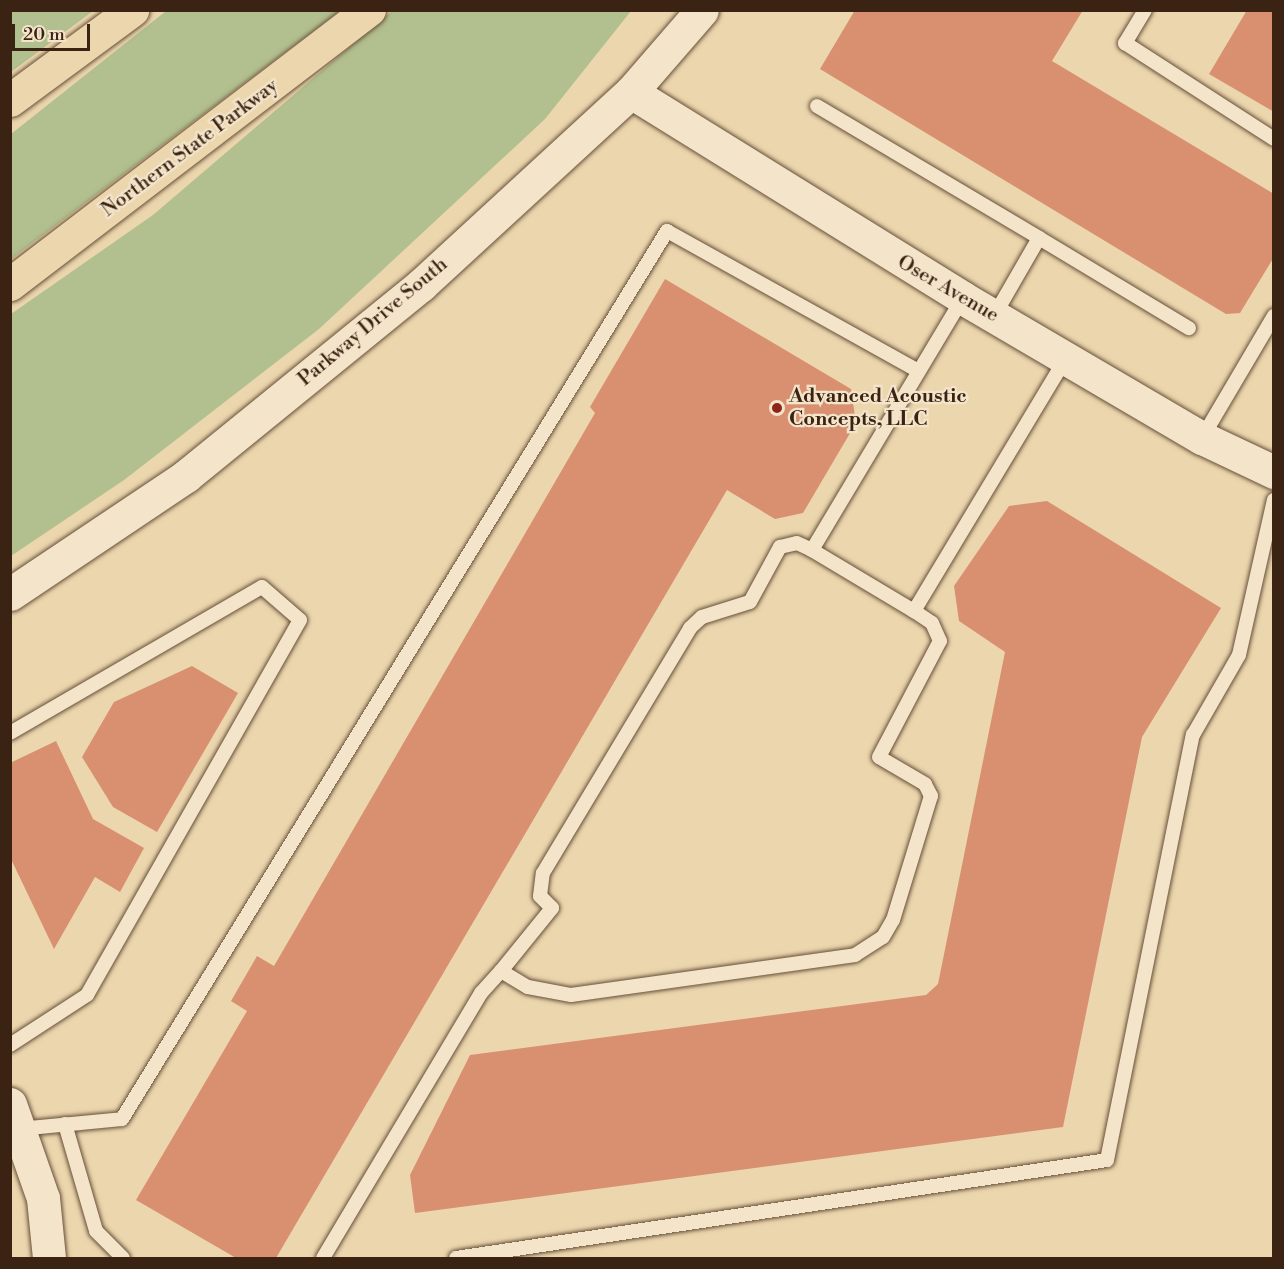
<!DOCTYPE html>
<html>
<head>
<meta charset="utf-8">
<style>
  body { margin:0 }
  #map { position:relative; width:1284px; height:1269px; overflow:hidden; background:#ecd6ad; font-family:"Libre Bodoni",serif }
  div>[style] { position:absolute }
  .green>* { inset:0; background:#b2bf8e }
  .building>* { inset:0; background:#d89071 }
  .roads { filter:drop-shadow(0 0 2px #66503a) drop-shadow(0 0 2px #66503a) }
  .service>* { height:14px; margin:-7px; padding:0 7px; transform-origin:7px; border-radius:7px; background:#f3e4ca }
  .tertiary>* { height:33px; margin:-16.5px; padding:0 16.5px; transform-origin:16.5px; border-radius:16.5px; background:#f3e4ca }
  .motorway>* { height:33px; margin:-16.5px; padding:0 16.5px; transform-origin:16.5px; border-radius:16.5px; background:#ecd6ad }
  .dots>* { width:16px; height:16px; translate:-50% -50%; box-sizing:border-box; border:3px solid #f3e4ca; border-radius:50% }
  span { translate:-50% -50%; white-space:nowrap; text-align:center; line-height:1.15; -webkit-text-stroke:4.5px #f3e4ca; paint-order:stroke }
  .street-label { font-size:20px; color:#3a2313 }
  .poi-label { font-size:20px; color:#3a2313; font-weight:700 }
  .left { translate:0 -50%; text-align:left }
  .frame { position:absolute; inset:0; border:12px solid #3a2313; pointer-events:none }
  .scale { position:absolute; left:12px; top:24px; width:78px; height:27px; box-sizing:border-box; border:3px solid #3a2313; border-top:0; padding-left:8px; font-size:18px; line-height:21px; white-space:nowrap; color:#3a2313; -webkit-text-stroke:4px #f3e4ca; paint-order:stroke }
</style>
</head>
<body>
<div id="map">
  <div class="green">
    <div style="clip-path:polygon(11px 10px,93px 10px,93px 11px,11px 72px)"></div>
    <div style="clip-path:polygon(166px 11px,340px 11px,11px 259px,11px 134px)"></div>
    <div style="clip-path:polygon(392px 11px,631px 11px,545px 119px,319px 329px,124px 480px,11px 556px,11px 314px,153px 215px)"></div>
  </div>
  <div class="building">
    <div style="clip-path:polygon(855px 10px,1083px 10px,1052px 61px,1274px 194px,1274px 257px,1240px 313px,1226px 314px,820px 69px)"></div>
    <div style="clip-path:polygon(1247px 10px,1274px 10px,1274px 112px,1209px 74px)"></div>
    <div style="clip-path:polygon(665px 279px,851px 389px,856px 423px,803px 513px,775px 519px,727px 490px,276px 1258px,236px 1258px,136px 1200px,247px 1011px,231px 1001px,257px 956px,274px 966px,595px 413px,590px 407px)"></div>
    <div style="clip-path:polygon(1047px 501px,1221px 608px,1142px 737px,1063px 1127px,415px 1213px,410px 1175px,470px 1055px,926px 995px,938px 984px,1005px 652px,959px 621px,954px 586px,1009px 506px)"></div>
    <div style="clip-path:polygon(192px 666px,238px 693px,157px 832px,113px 807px,82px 757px,114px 702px)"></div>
    <div style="clip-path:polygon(56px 741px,93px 819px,144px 848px,120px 892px,95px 877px,54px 949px,10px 857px,10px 763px)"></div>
  </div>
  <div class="roads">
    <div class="service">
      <div style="left:1145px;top:10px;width:39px;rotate:121deg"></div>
      <div style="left:1125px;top:43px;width:177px;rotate:32.8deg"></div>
      <div style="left:817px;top:106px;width:258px;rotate:30.7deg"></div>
      <div style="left:1039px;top:238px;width:90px;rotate:120deg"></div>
      <div style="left:1039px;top:238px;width:175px;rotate:31deg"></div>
      <div style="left:1202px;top:438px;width:142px;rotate:-59.5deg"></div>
      <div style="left:812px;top:550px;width:119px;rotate:30.9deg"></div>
      <div style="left:10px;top:733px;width:291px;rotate:-30.1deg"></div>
      <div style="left:262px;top:587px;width:50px;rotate:41deg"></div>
      <div style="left:300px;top:620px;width:431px;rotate:119.6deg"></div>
      <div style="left:87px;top:995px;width:92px;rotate:147deg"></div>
      <div style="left:501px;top:971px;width:81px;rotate:-51deg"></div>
      <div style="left:552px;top:908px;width:17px;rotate:-135deg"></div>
      <div style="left:540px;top:896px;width:23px;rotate:-83deg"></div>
      <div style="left:543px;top:873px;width:286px;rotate:-59deg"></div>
      <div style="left:690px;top:628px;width:16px;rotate:-43deg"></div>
      <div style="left:702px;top:617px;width:50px;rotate:-17.4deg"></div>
      <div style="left:750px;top:602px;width:63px;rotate:-61.4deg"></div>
      <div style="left:780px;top:547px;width:17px;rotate:-13deg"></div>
      <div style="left:797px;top:543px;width:17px;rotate:25deg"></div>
      <div style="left:812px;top:550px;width:294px;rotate:-59.1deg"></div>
      <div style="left:65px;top:1124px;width:111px;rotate:73.8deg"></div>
      <div style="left:96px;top:1231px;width:38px;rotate:45deg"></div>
      <div style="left:19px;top:1129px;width:103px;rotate:-5.5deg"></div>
      <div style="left:122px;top:1119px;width:1042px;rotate:-58.46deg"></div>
      <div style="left:667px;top:231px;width:286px;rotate:29.1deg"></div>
      <div style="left:323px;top:1258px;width:309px;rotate:-59.2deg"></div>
      <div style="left:481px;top:993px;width:30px;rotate:-48deg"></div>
      <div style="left:501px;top:971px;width:31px;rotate:31deg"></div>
      <div style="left:528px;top:987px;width:44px;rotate:10.5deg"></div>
      <div style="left:571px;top:995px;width:287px;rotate:-8deg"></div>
      <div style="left:855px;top:955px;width:33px;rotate:-33deg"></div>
      <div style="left:883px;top:937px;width:20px;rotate:-60deg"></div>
      <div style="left:893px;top:920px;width:130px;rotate:-73deg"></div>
      <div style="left:931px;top:796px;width:13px;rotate:-117deg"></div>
      <div style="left:925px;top:784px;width:53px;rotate:-149.6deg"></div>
      <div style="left:879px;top:757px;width:131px;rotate:-62.3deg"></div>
      <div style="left:940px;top:641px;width:20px;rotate:-114deg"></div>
      <div style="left:932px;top:623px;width:22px;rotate:-146deg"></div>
      <div style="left:914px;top:611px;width:295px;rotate:-59deg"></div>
      <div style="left:456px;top:1258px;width:658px;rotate:-8.56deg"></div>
      <div style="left:1107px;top:1160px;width:434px;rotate:-78.6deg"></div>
      <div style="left:1193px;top:735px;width:92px;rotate:-60.1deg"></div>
      <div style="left:1239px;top:655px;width:159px;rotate:-77.3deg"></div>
    </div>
    <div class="tertiary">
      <div style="left:631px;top:92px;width:391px;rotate:31.8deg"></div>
      <div style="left:963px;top:298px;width:277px;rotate:30.4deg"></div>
      <div style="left:1202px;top:438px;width:80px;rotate:25.3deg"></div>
      <div style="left:10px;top:594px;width:212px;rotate:-33.8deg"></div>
      <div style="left:186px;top:476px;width:303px;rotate:-39.1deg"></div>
      <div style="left:421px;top:285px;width:285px;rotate:-42.6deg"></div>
      <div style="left:631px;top:92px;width:108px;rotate:-49.1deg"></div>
      <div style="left:10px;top:1104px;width:100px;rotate:70.7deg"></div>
      <div style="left:43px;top:1198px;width:60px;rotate:84.3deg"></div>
    </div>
    <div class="motorway">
      <div style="left:10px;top:100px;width:152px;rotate:-36.4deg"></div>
      <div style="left:10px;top:284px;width:452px;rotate:-37.4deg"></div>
    </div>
  </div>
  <div class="dots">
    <div style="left:777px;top:408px;background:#8f2418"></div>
  </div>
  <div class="street-label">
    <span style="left:190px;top:148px;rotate:-37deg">Northern State Parkway</span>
    <span style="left:948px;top:289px;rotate:30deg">Oser Avenue</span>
    <span style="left:373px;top:322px;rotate:-40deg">Parkway Drive South</span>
  </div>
  <div class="poi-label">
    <span class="left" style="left:789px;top:408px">Advanced Acoustic<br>Concepts, LLC</span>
  </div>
  <div class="frame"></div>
  <div class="scale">20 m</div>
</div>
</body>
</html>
